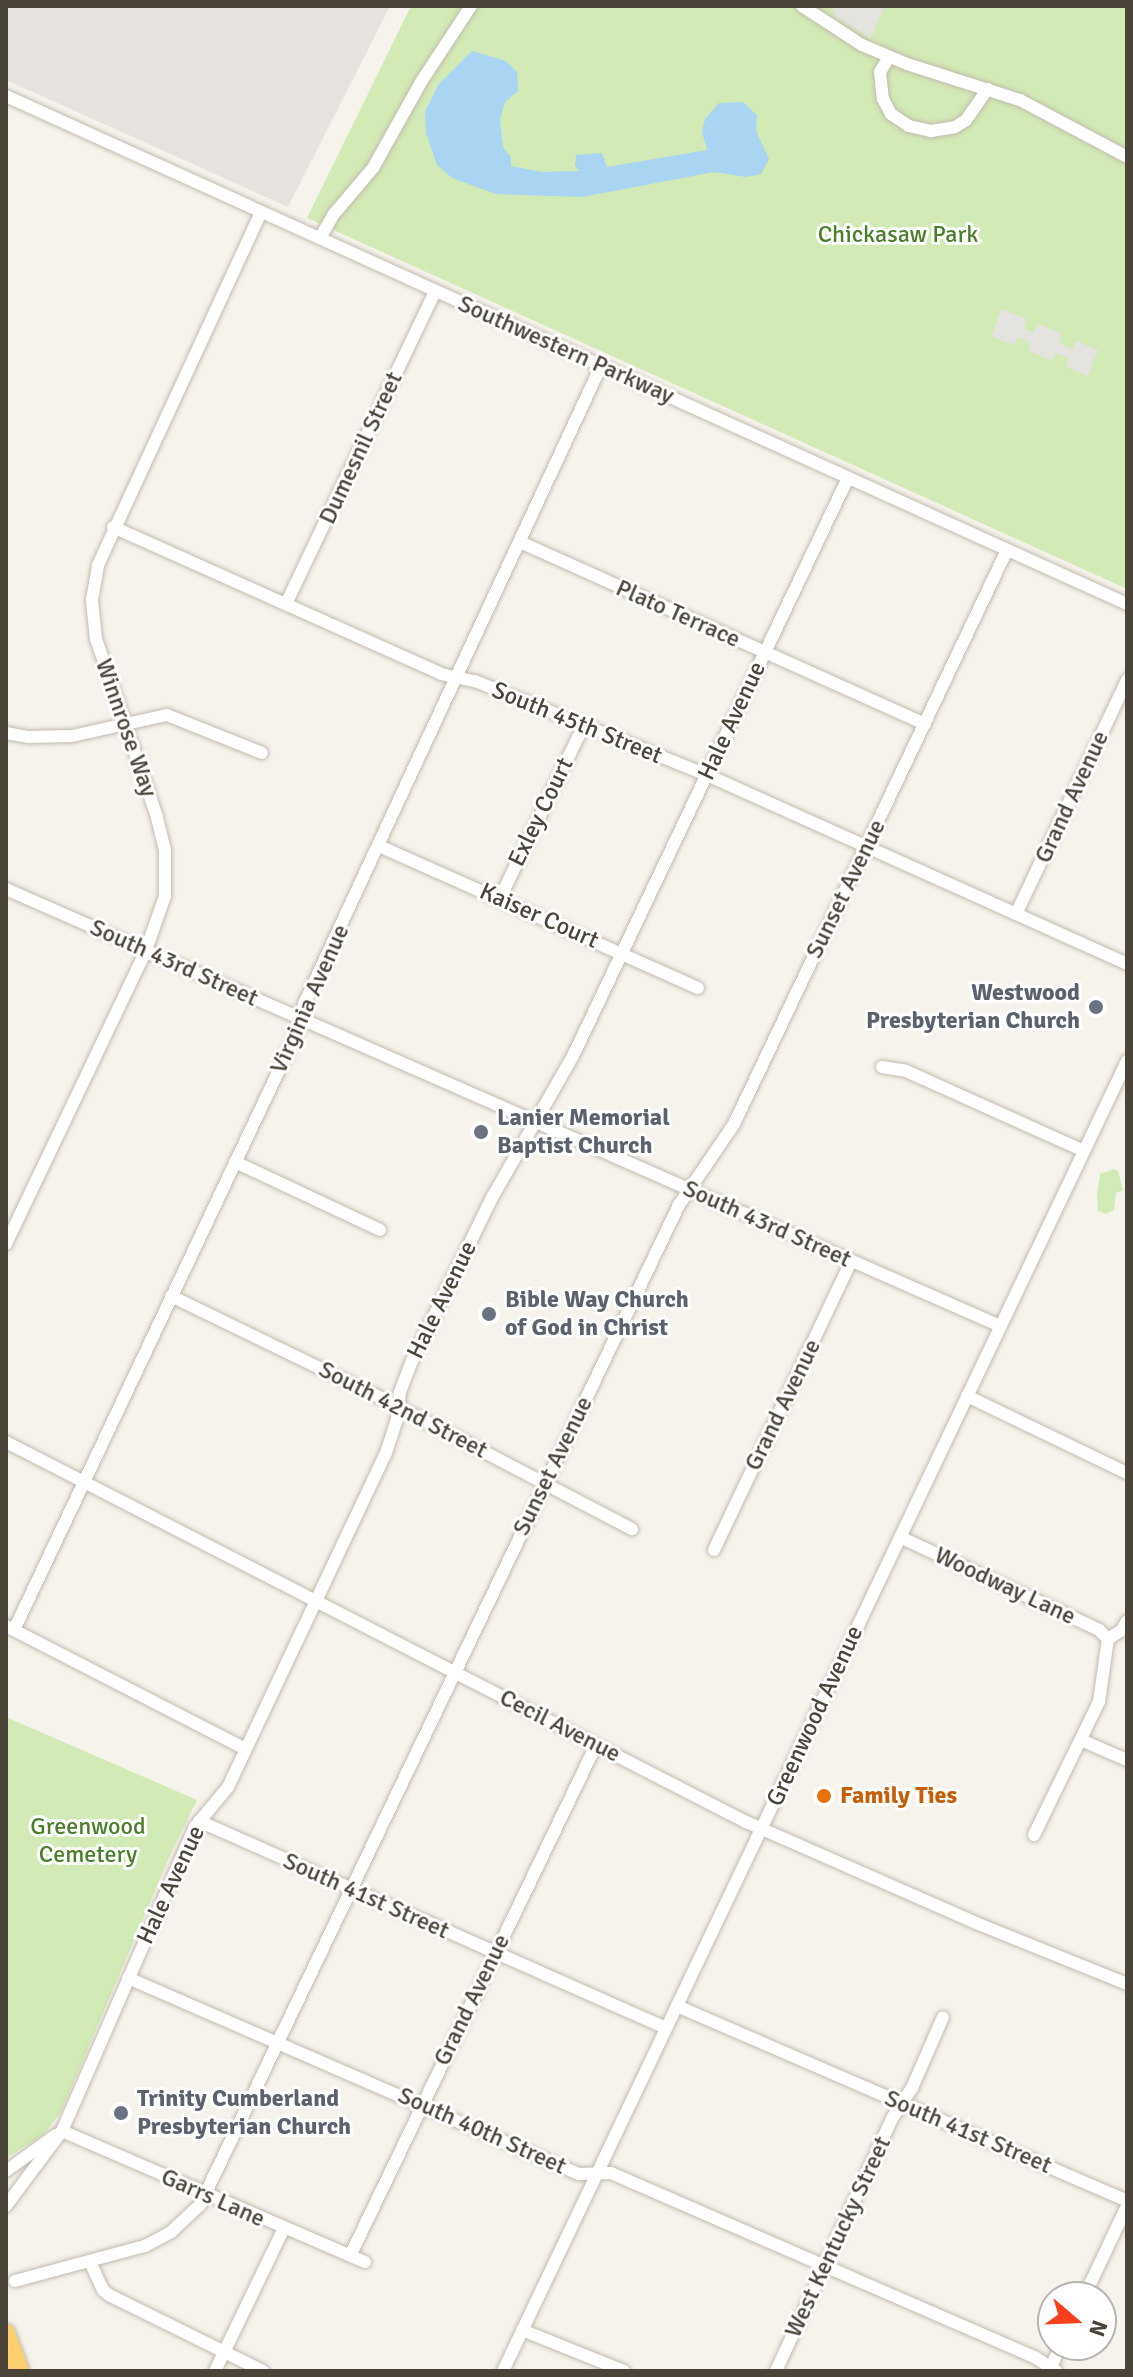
<!DOCTYPE html>
<html>
<head>
<meta charset="utf-8">
<style>
  body { margin:0 }
  #map { position:relative; width:1133px; height:2377px; overflow:hidden; background:#f6f3ec; font-family:Signika,sans-serif }
  div>[style] { position:absolute }
  .industrial>* { inset:0; background:#e6e2dd }
  .green>* { inset:0; background:#d2eab5 }
  .parking>* { inset:0; background:#e5e3e0 }
  .water>* { inset:0; background:#a9d4f2 }
  .roads { filter:drop-shadow(0 0 2px #c2bbae) drop-shadow(0 0 2px #c2bbae) }
  .minor>* { height:12px; margin:-6px; padding:0 6px; transform-origin:6px; border-radius:6px; background:#fff }
  .highway>* { height:18px; margin:-9px; padding:0 9px; transform-origin:9px; border-radius:9px; background:#ffcf6e }
  .dots>* { width:22px; height:22px; translate:-50% -50%; box-sizing:border-box; border:4px solid #fff; border-radius:50% }
  span { translate:-50% -50%; white-space:nowrap; text-align:center; line-height:1.15; -webkit-text-stroke:6px #fff; paint-order:stroke }
  .park-label { font-size:24px; color:#4a7f2a }
  .street-label { font-size:24px; color:#4b4439 }
  .worship-label { font-size:24px; color:#5b616d; font-weight:700 }
  .right { translate:-100% -50%; text-align:right }
  .left { translate:0 -50%; text-align:left }
  .food-label { font-size:24px; color:#c56008; font-weight:700 }
  .frame { position:absolute; inset:0; border:8px solid #4b4439; pointer-events:none }
  .north { position:absolute; left:1037px; top:2281px; width:80px; height:80px; box-sizing:border-box; background:#fff; border:2px solid #b7b4b0; border-radius:50%; rotate:109deg; font-size:22px; font-weight:700; line-height:32px; text-align:center; color:#4b4439 }
  .north::after { content:''; display:block; margin:auto; width:28px; height:36px; background:#fc3f1d; clip-path:polygon(50% 0,100% 100%,50% 72%,0 100%) }
</style>
</head>
<body>
<div id="map">
  <div class="industrial">
    <div style="clip-path:polygon(6px 6px,390px 6px,288px 207px,6px 80px)"></div>
  </div>
  <div class="green">
    <div style="clip-path:polygon(411px 6px,1127px 6px,1127px 589px,307px 218px)"></div>
    <div style="clip-path:polygon(1114px 1169px,1118px 1171px,1123px 1190px,1116px 1193px,1114px 1210px,1106px 1214px,1098px 1211px,1097px 1193px,1100px 1174px)"></div>
    <div style="clip-path:polygon(6px 1717px,197px 1800px,171px 1853px,61px 2112px,43px 2135px,6px 2158px)"></div>
  </div>
  <div class="parking">
    <div style="clip-path:polygon(833px 6px,885px 6px,870px 38px,834px 16px)"></div>
    <div style="clip-path:polygon(1002px 309px,1027px 319px,1023px 328px,1033px 333px,1038px 324px,1062px 334px,1059px 343px,1073px 349px,1076px 341px,1098px 350px,1088px 376px,1066px 367px,1069px 358px,1055px 353px,1051px 360px,1028px 351px,1031px 343px,1018px 337px,1014px 345px,991px 336px)"></div>
  </div>
  <div class="water">
    <div style="clip-path:polygon(472px 51px,506px 61px,517px 72px,518px 91px,505px 102px,500px 120px,503px 147px,511px 157px,511px 166px,541px 172px,579px 171px,575px 165px,576px 155px,602px 153px,607px 167px,707px 150px,702px 132px,705px 119px,719px 103px,743px 102px,757px 115px,756px 131px,769px 159px,761px 174px,746px 177px,714px 172px,582px 197px,496px 194px,452px 178px,437px 165px,426px 133px,425px 112px,438px 85px)"></div>
  </div>
  <div class="roads">
    <div class="minor">
      <div style="left:802px;top:6px;width:72px;rotate:33deg"></div>
      <div style="left:862px;top:45px;width:49px;rotate:22.9deg"></div>
      <div style="left:907px;top:64px;width:119px;rotate:17.7deg"></div>
      <div style="left:1020px;top:100px;width:121px;rotate:28deg"></div>
      <div style="left:889px;top:57px;width:17px;rotate:121deg"></div>
      <div style="left:880px;top:72px;width:27px;rotate:84deg"></div>
      <div style="left:883px;top:99px;width:17px;rotate:62deg"></div>
      <div style="left:891px;top:114px;width:22px;rotate:34deg"></div>
      <div style="left:909px;top:126px;width:23px;rotate:13deg"></div>
      <div style="left:931px;top:131px;width:24px;rotate:-9deg"></div>
      <div style="left:955px;top:127px;width:13px;rotate:-32deg"></div>
      <div style="left:966px;top:120px;width:38px;rotate:-55deg"></div>
      <div style="left:6px;top:96px;width:1231px;rotate:24.38deg"></div>
      <div style="left:320px;top:238px;width:28px;rotate:-60deg"></div>
      <div style="left:334px;top:214px;width:60px;rotate:-49.7deg"></div>
      <div style="left:373px;top:168px;width:98px;rotate:-60.8deg"></div>
      <div style="left:421px;top:82px;width:91px;rotate:-56.7deg"></div>
      <div style="left:113px;top:527px;width:359px;rotate:24.1deg"></div>
      <div style="left:441px;top:674px;width:35px;rotate:12deg"></div>
      <div style="left:475px;top:681px;width:250px;rotate:22.1deg"></div>
      <div style="left:707px;top:775px;width:461px;rotate:24.2deg"></div>
      <div style="left:520px;top:542px;width:444px;rotate:24.2deg"></div>
      <div style="left:286px;top:604px;width:347px;rotate:-64.5deg"></div>
      <div style="left:6px;top:733px;width:22px;rotate:10deg"></div>
      <div style="left:28px;top:737px;width:44px;rotate:-1.3deg"></div>
      <div style="left:72px;top:736px;width:97px;rotate:-12.5deg"></div>
      <div style="left:167px;top:715px;width:102px;rotate:21.8deg"></div>
      <div style="left:379px;top:846px;width:349px;rotate:24deg"></div>
      <div style="left:6px;top:889px;width:1086px;rotate:23.73deg"></div>
      <div style="left:500px;top:898px;width:190px;rotate:-64.1deg"></div>
      <div style="left:1016px;top:914px;width:259px;rotate:-64.6deg"></div>
      <div style="left:882px;top:1067px;width:24px;rotate:9deg"></div>
      <div style="left:906px;top:1071px;width:195px;rotate:24.2deg"></div>
      <div style="left:235px;top:1162px;width:160px;rotate:25.1deg"></div>
      <div style="left:6px;top:1244px;width:326px;rotate:-64.5deg"></div>
      <div style="left:146px;top:950px;width:57px;rotate:-70.6deg"></div>
      <div style="left:165px;top:896px;width:46px;rotate:-90deg"></div>
      <div style="left:165px;top:850px;width:34px;rotate:-104deg"></div>
      <div style="left:157px;top:817px;width:188px;rotate:-108.9deg"></div>
      <div style="left:96px;top:639px;width:39px;rotate:-96deg"></div>
      <div style="left:92px;top:600px;width:36px;rotate:-80deg"></div>
      <div style="left:98px;top:565px;width:389px;rotate:-65.2deg"></div>
      <div style="left:171px;top:1296px;width:236px;rotate:25.9deg"></div>
      <div style="left:383px;top:1399px;width:281px;rotate:27.6deg"></div>
      <div style="left:967px;top:1396px;width:178px;rotate:25.7deg"></div>
      <div style="left:6px;top:1442px;width:832px;rotate:27.18deg"></div>
      <div style="left:746px;top:1822px;width:251px;rotate:23.7deg"></div>
      <div style="left:976px;top:1923px;width:163px;rotate:22deg"></div>
      <div style="left:900px;top:1537px;width:220px;rotate:25deg"></div>
      <div style="left:1099px;top:1630px;width:13px;rotate:45deg"></div>
      <div style="left:714px;top:1550px;width:320px;rotate:-64.6deg"></div>
      <div style="left:6px;top:1626px;width:269px;rotate:27.2deg"></div>
      <div style="left:14px;top:1630px;width:664px;rotate:-64.67deg"></div>
      <div style="left:298px;top:1030px;width:27px;rotate:-77deg"></div>
      <div style="left:304px;top:1004px;width:704px;rotate:-65.04deg"></div>
      <div style="left:1081px;top:1740px;width:50px;rotate:23.5deg"></div>
      <div style="left:199px;top:1821px;width:511px;rotate:23.91deg"></div>
      <div style="left:1034px;top:1835px;width:148px;rotate:-64deg"></div>
      <div style="left:1099px;top:1702px;width:64px;rotate:-81.9deg"></div>
      <div style="left:1108px;top:1639px;width:17px;rotate:-33deg"></div>
      <div style="left:1122px;top:1630px;width:10px;rotate:-61deg"></div>
      <div style="left:128px;top:1978px;width:492px;rotate:23.5deg"></div>
      <div style="left:579px;top:2174px;width:32px;rotate:-2deg"></div>
      <div style="left:611px;top:2173px;width:464px;rotate:23.5deg"></div>
      <div style="left:1036px;top:2358px;width:24px;rotate:33deg"></div>
      <div style="left:677px;top:2006px;width:490px;rotate:23.4deg"></div>
      <div style="left:62px;top:2131px;width:330px;rotate:23.4deg"></div>
      <div style="left:6px;top:2171px;width:62px;rotate:-35.8deg"></div>
      <div style="left:6px;top:2206px;width:94px;rotate:-53.3deg"></div>
      <div style="left:62px;top:2131px;width:332px;rotate:-66.4deg"></div>
      <div style="left:195px;top:1827px;width:52px;rotate:-50.5deg"></div>
      <div style="left:228px;top:1787px;width:369px;rotate:-64.7deg"></div>
      <div style="left:386px;top:1453px;width:35px;rotate:-72deg"></div>
      <div style="left:397px;top:1420px;width:28px;rotate:-84deg"></div>
      <div style="left:400px;top:1392px;width:33px;rotate:-69deg"></div>
      <div style="left:412px;top:1361px;width:184px;rotate:-63.9deg"></div>
      <div style="left:493px;top:1196px;width:161px;rotate:-60.3deg"></div>
      <div style="left:573px;top:1056px;width:640px;rotate:-64.56deg"></div>
      <div style="left:350px;top:2256px;width:567px;rotate:-64.29deg"></div>
      <div style="left:90px;top:2262px;width:31px;rotate:65deg"></div>
      <div style="left:103px;top:2290px;width:8px;rotate:40deg"></div>
      <div style="left:109px;top:2295px;width:172px;rotate:26.3deg"></div>
      <div style="left:15px;top:2281px;width:135px;rotate:-15.1deg"></div>
      <div style="left:145px;top:2246px;width:30px;rotate:-28deg"></div>
      <div style="left:171px;top:2232px;width:40px;rotate:-43deg"></div>
      <div style="left:200px;top:2205px;width:1109px;rotate:-64.41deg"></div>
      <div style="left:679px;top:1205px;width:98px;rotate:-55.8deg"></div>
      <div style="left:734px;top:1124px;width:636px;rotate:-64.56deg"></div>
      <div style="left:1084px;top:2297px;width:101px;rotate:-64.7deg"></div>
      <div style="left:522px;top:2330px;width:110px;rotate:21.9deg"></div>
      <div style="left:215px;top:2371px;width:159px;rotate:-64.2deg"></div>
      <div style="left:503px;top:2371px;width:1451px;rotate:-64.53deg"></div>
      <div style="left:776px;top:2371px;width:280px;rotate:-65.3deg"></div>
      <div style="left:893px;top:2117px;width:35px;rotate:-57deg"></div>
      <div style="left:912px;top:2088px;width:77px;rotate:-66.4deg"></div>
      <div style="left:1049px;top:2371px;width:29px;rotate:-65deg"></div>
    </div>
    <div class="highway">
      <div style="left:6px;top:2333px;width:40px;rotate:69.8deg"></div>
    </div>
  </div>
  <div class="dots">
    <div style="left:1096px;top:1007px;background:#6b7280"></div>
    <div style="left:481px;top:1132px;background:#6b7280"></div>
    <div style="left:489px;top:1314px;background:#6b7280"></div>
    <div style="left:824px;top:1796px;background:#e8710a"></div>
    <div style="left:121px;top:2113px;background:#6b7280"></div>
  </div>
  <div class="park-label">
    <span style="left:898px;top:235px">Chickasaw Park</span>
    <span style="left:88px;top:1841px">Greenwood<br>Cemetery</span>
  </div>
  <div class="street-label">
    <span style="left:566px;top:350px;rotate:24deg">Southwestern Parkway</span>
    <span style="left:361px;top:448px;rotate:-65deg">Dumesnil Street</span>
    <span style="left:678px;top:614px;rotate:24deg">Plato Terrace</span>
    <span style="left:732px;top:721px;rotate:-65deg">Hale Avenue</span>
    <span style="left:577px;top:723px;rotate:22deg">South 45th Street</span>
    <span style="left:126px;top:728px;rotate:71deg">Winnrose Way</span>
    <span style="left:1072px;top:797px;rotate:-65deg">Grand Avenue</span>
    <span style="left:541px;top:812px;rotate:-64deg">Exley Court</span>
    <span style="left:846px;top:889px;rotate:-64deg">Sunset Avenue</span>
    <span style="left:539px;top:916px;rotate:24deg">Kaiser Court</span>
    <span style="left:174px;top:963px;rotate:24deg">South 43rd Street</span>
    <span style="left:310px;top:999px;rotate:-66deg">Virginia Avenue</span>
    <span style="left:767px;top:1224px;rotate:24deg">South 43rd Street</span>
    <span style="left:442px;top:1300px;rotate:-64deg">Hale Avenue</span>
    <span style="left:783px;top:1405px;rotate:-64deg">Grand Avenue</span>
    <span style="left:403px;top:1410px;rotate:27deg">South 42nd Street</span>
    <span style="left:553px;top:1466px;rotate:-64deg">Sunset Avenue</span>
    <span style="left:1005px;top:1586px;rotate:25deg">Woodway Lane</span>
    <span style="left:815px;top:1716px;rotate:-65deg">Greenwood Avenue</span>
    <span style="left:560px;top:1726px;rotate:27deg">Cecil Avenue</span>
    <span style="left:171px;top:1885px;rotate:-65deg">Hale Avenue</span>
    <span style="left:366px;top:1896px;rotate:24deg">South 41st Street</span>
    <span style="left:472px;top:2000px;rotate:-64deg">Grand Avenue</span>
    <span style="left:482px;top:2131px;rotate:24deg">South 40th Street</span>
    <span style="left:968px;top:2132px;rotate:23deg">South 41st Street</span>
    <span style="left:213px;top:2198px;rotate:24deg">Garrs Lane</span>
    <span style="left:838px;top:2237px;rotate:-65deg">West Kentucky Street</span>
  </div>
  <div class="worship-label">
    <span class="right" style="left:1080px;top:1007px">Westwood<br>Presbyterian Church</span>
    <span class="left" style="left:497px;top:1132px">Lanier Memorial<br>Baptist Church</span>
    <span class="left" style="left:505px;top:1314px">Bible Way Church<br>of God in Christ</span>
    <span class="left" style="left:137px;top:2113px">Trinity Cumberland<br>Presbyterian Church</span>
  </div>
  <div class="food-label">
    <span class="left" style="left:840px;top:1796px">Family Ties</span>
  </div>
  <div class="frame"></div>
  <div class="north">N</div>
</div>
</body>
</html>
